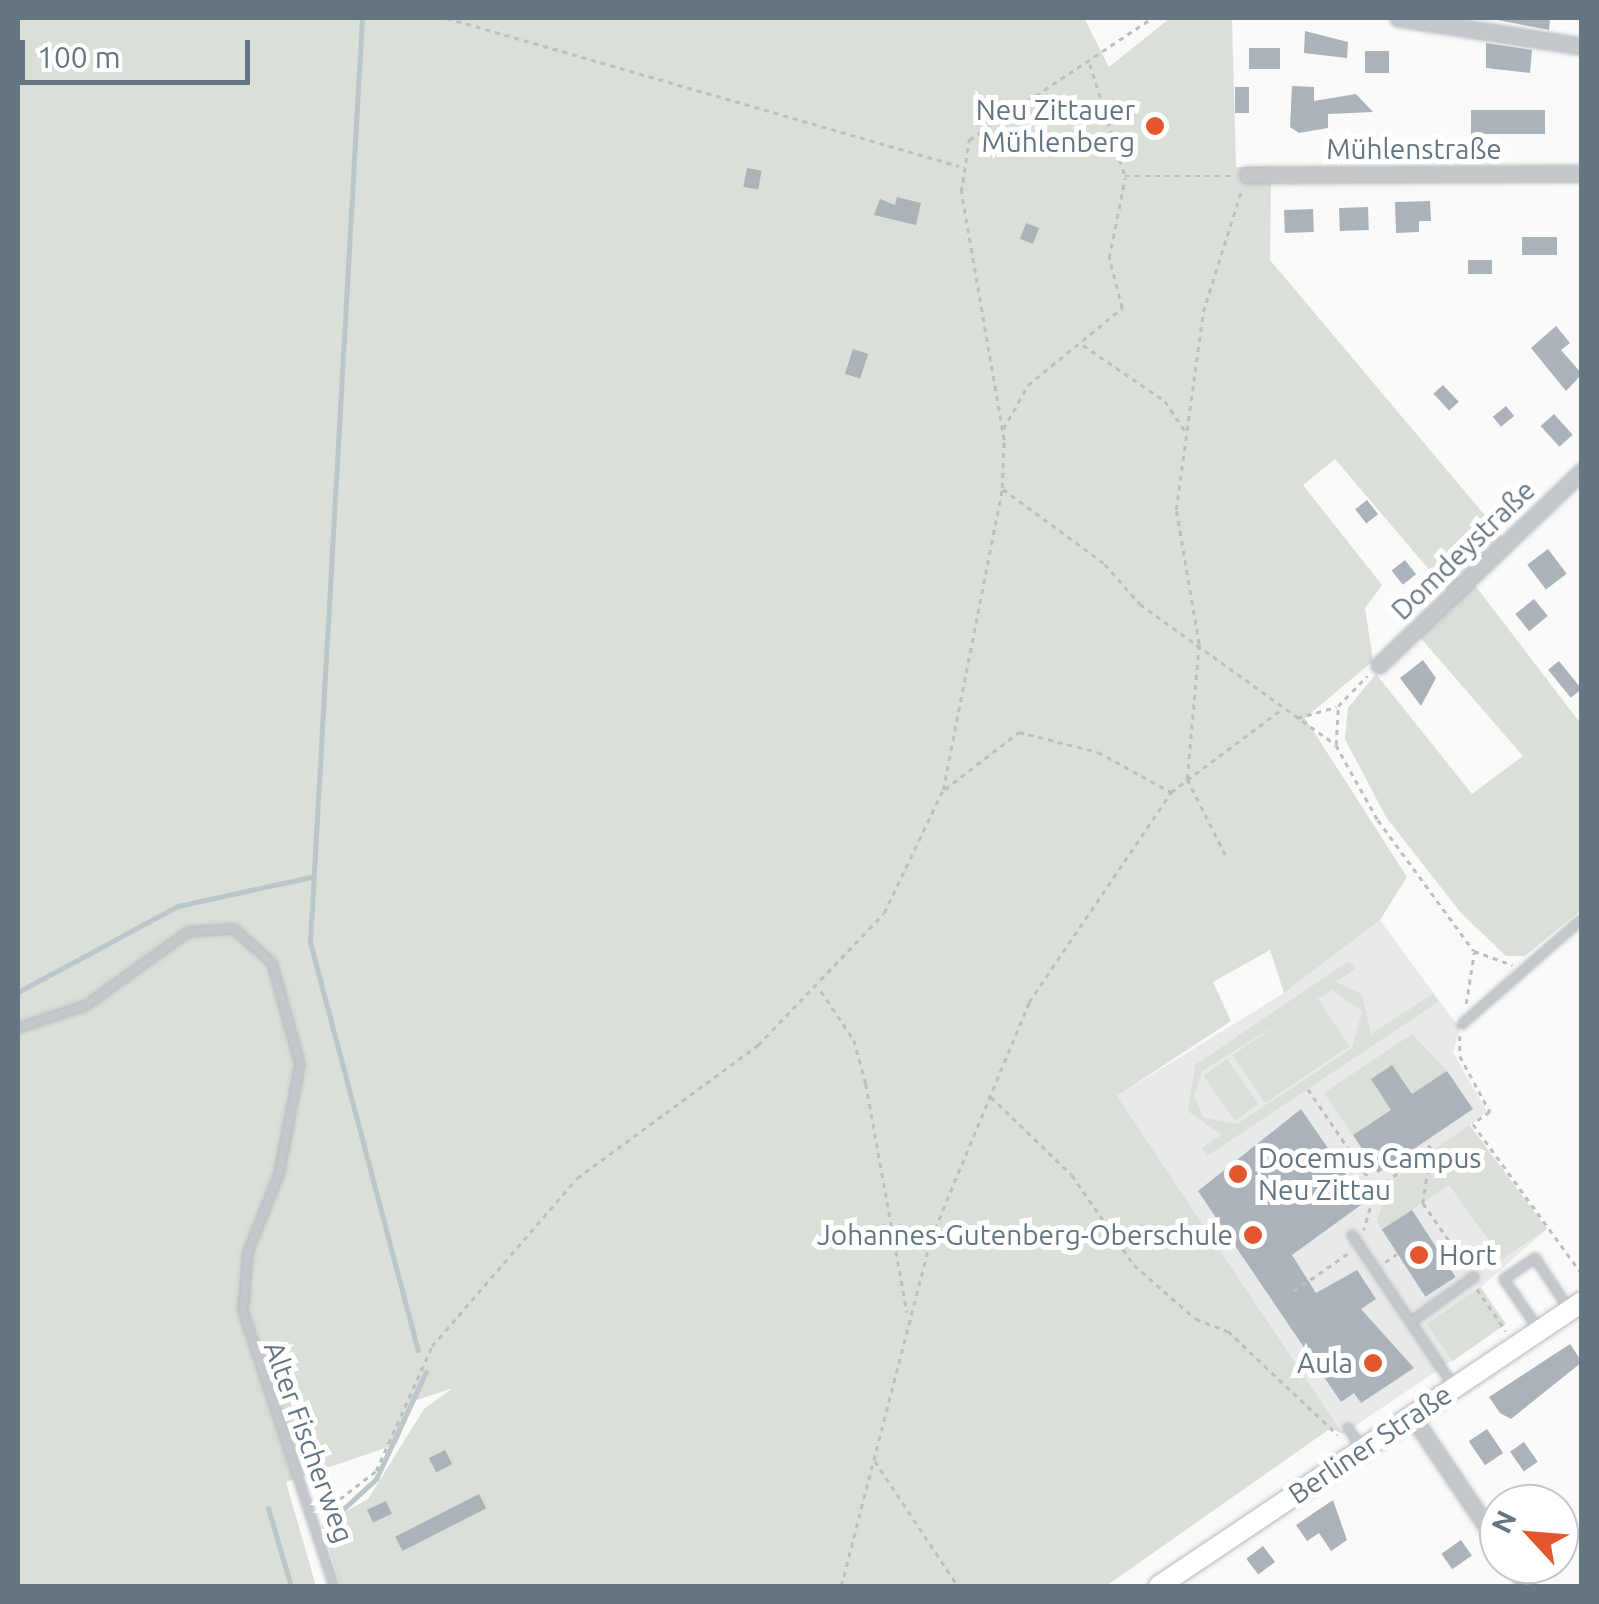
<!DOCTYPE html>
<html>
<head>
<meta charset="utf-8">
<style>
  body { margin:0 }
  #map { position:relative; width:1599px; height:1604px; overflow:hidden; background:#fafaf8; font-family:Ubuntu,sans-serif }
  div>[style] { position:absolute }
  .built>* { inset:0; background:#e8e9e9 }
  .green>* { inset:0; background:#dadfd7; transform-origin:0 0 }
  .stream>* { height:5px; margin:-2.5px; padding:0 2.5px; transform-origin:2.5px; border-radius:2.5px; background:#bbc7cb }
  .building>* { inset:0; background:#aab3b9; transform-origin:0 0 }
  .path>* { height:2.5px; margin-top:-1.25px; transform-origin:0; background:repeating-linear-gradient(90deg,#bbbfc2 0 5px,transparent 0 10px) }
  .roads { filter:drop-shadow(0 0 2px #b3babf) drop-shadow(0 0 2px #b3babf) }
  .lane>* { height:8px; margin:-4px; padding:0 4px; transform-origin:4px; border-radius:4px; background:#c3c8cc }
  .street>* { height:15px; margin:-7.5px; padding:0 7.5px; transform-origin:7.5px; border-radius:7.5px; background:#c3c8cc }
  .secondary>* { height:20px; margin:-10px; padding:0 10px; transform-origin:10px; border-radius:10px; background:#fff }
  .dots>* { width:28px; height:28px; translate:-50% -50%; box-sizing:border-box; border:5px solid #fff; border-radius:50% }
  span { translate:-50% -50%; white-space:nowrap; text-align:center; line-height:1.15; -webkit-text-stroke:10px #fff; paint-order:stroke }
  .poi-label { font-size:28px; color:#657683 }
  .right { translate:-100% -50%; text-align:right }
  .left { translate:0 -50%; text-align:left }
  .street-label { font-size:28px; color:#657683 }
  .frame { position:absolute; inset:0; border:20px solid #657683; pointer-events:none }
  .north { position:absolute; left:1479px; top:1484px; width:100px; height:100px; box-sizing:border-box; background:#fff; border:2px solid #c1c8cd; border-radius:50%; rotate:296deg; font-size:28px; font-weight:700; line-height:40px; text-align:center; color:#657683 }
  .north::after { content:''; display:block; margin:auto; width:35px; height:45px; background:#e4572e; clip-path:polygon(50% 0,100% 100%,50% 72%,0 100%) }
  .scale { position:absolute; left:20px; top:40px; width:230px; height:45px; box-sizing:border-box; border:5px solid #657683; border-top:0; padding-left:12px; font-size:30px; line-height:35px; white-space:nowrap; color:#657683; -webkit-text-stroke:8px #fff; paint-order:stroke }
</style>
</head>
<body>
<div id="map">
  <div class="built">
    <div style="clip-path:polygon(1380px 920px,1460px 1029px,1453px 1052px,1487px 1112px,1470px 1125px,1547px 1229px,1481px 1287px,1506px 1324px,1343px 1434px,1117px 1096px,1284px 993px)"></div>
  </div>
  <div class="green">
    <div style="clip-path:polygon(18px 18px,1084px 18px,1109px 67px,1170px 18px,1232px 18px,1236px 167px,1271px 167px,1270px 260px,1504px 538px,1449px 593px,1335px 459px,1303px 485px,1382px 585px,1365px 608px,1373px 661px,1305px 718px,1407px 877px,1380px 920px,1284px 993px,1270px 950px,1213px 982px,1231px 1021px,1117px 1096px,1343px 1434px,1331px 1428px,1106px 1586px,341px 1586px,322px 1525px,368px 1499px,424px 1409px,453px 1388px,414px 1401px,397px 1444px,286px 1482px,316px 1586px,18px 1586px)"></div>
    <div style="clip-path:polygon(1474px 584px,1581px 724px,1581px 910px,1525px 956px,1506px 956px,1461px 913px,1386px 817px,1345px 739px,1348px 708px,1376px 674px,1472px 794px,1523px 756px,1418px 635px)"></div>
    <div style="clip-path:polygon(evenodd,1349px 961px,1355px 969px,1336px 982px,1362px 994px,1371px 1034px,1433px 994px,1438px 1002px,1207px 1156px,1202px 1148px,1221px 1135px,1188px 1111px,1195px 1065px,1349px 961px,1332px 990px,1362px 1011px,1352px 1048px,1237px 1124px,1204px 1118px,1194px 1096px,1202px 1071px,1332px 990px)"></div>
    <div style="left:1317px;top:998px;width:58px;height:102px;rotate:56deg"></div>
    <div style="clip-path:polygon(1412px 1034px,1447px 1071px,1412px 1094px,1392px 1065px,1372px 1078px,1391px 1110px,1353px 1135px,1324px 1093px)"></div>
    <div style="left:1227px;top:1059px;width:55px;height:29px;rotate:55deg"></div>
    <div style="clip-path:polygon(1469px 1125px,1547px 1229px,1502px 1259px,1449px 1185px,1382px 1230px,1377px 1221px,1389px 1182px)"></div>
    <div style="left:1480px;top:1287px;width:45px;height:65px;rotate:55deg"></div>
  </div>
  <div class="stream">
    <div style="left:362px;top:18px;width:925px;rotate:93.22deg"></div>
    <div style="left:310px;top:942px;width:422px;rotate:75.2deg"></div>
    <div style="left:18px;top:992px;width:182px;rotate:-28.3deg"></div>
    <div style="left:178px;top:906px;width:136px;rotate:-12.3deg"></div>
    <div style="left:268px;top:1508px;width:81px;rotate:73.6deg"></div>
    <div style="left:340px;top:1512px;width:49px;rotate:-42.5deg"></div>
    <div style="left:376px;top:1479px;width:118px;rotate:-65deg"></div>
  </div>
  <div class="building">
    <div style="clip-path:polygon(1487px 18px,1550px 18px,1549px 30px)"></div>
    <div style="clip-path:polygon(1305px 31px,1348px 42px,1347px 58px,1304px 53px)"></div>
    <div style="clip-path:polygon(1486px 43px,1532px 50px,1530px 73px,1486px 68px)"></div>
    <div style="left:1280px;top:48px;width:21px;height:31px;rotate:90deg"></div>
    <div style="left:1365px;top:51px;width:24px;height:22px"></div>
    <div style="clip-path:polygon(1292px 86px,1314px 87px,1314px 101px,1356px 94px,1373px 112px,1328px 114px,1328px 128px,1299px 133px,1290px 127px)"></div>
    <div style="left:1235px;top:87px;width:14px;height:26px"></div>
    <div style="left:1545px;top:110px;width:24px;height:74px;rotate:90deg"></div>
    <div style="left:747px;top:168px;width:15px;height:19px;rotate:11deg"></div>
    <div style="clip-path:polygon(897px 197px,921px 203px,916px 225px,874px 215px,880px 199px,895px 205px)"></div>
    <div style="clip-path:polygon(1430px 201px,1431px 221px,1419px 221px,1419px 232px,1396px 233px,1395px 202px)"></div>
    <div style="left:1368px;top:207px;width:23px;height:29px;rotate:88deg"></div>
    <div style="left:1313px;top:209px;width:23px;height:29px;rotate:88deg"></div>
    <div style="left:1026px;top:223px;width:14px;height:17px;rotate:21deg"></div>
    <div style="left:1557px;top:237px;width:18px;height:35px;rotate:90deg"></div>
    <div style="left:1468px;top:260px;width:24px;height:14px"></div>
    <div style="clip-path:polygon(1556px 326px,1570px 343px,1561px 350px,1582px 374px,1566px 391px,1531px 348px)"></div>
    <div style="left:853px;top:349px;width:16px;height:26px;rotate:18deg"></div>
    <div style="left:1443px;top:385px;width:23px;height:13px;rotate:47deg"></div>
    <div style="left:1506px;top:406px;width:13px;height:17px;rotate:51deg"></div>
    <div style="left:1554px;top:414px;width:28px;height:18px;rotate:48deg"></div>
    <div style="left:1367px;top:500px;width:18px;height:15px;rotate:52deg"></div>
    <div style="left:1548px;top:549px;width:31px;height:26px;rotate:53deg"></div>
    <div style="left:1405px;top:560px;width:18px;height:17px;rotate:52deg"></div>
    <div style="left:1534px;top:599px;width:22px;height:24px;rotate:51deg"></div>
    <div style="clip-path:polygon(1423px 660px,1436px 678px,1421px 706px,1400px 678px)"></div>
    <div style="left:1559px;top:661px;width:36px;height:14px;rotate:51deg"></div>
    <div style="clip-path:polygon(1392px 1065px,1412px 1094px,1447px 1071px,1473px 1109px,1378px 1173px,1353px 1135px,1391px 1110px,1371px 1079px)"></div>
    <div style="clip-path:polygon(1301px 1109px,1365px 1202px,1292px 1255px,1316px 1293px,1357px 1270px,1376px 1299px,1361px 1309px,1414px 1368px,1361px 1403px,1354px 1393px,1341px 1402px,1198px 1191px)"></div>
    <div style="left:1412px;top:1210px;width:80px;height:36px;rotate:57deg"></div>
    <div style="clip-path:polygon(1570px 1344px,1582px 1362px,1511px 1419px,1500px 1413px,1489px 1397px)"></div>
    <div style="left:1487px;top:1429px;width:29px;height:22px;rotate:56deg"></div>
    <div style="left:1524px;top:1442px;width:24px;height:17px;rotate:55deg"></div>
    <div style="left:445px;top:1450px;width:16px;height:18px;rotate:63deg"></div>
    <div style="clip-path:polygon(1529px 1490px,1539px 1504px,1509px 1504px)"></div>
    <div style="left:479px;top:1494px;width:16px;height:94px;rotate:63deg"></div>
    <div style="clip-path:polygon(1333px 1500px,1347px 1540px,1331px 1551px,1319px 1533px,1307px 1541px,1296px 1525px)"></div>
    <div style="left:386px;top:1501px;width:14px;height:21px;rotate:65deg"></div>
    <div style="left:1461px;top:1540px;width:19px;height:24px;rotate:55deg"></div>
    <div style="left:1263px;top:1546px;width:20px;height:21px;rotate:53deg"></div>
  </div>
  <div class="path">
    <div style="left:447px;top:18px;width:533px;rotate:16.12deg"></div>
    <div style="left:1090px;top:64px;width:117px;rotate:72.6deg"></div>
    <div style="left:1125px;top:176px;width:108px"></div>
    <div style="left:1083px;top:345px;width:99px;rotate:34.3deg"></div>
    <div style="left:1165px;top:401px;width:37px;rotate:56deg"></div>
    <div style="left:1003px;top:429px;width:51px;rotate:-60.4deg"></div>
    <div style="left:1028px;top:385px;width:122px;rotate:-39.3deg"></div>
    <div style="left:1122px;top:308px;width:52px;rotate:-104.6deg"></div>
    <div style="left:1109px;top:258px;width:82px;rotate:-78.7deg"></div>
    <div style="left:1003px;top:489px;width:127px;rotate:36.3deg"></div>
    <div style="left:1105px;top:564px;width:53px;rotate:48.8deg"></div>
    <div style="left:1140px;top:604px;width:241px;rotate:35.7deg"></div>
    <div style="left:1336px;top:745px;width:86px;rotate:60.8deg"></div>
    <div style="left:1378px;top:820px;width:162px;rotate:53.8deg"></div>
    <div style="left:1474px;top:951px;width:41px;rotate:19.7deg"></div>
    <div style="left:1297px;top:718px;width:41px;rotate:-15.8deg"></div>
    <div style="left:1336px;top:745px;width:39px;rotate:-87deg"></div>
    <div style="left:1338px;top:706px;width:42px;rotate:-46deg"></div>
    <div style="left:945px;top:789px;width:93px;rotate:-37.6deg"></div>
    <div style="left:1019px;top:732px;width:81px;rotate:14.2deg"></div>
    <div style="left:1098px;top:752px;width:83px;rotate:28.7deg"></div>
    <div style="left:1225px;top:855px;width:85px;rotate:-116.6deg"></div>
    <div style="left:1187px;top:779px;width:136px;rotate:-84.9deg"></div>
    <div style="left:1199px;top:644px;width:136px;rotate:-99.7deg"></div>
    <div style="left:1176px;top:510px;width:200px;rotate:-82.2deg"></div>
    <div style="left:1203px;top:312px;width:130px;rotate:-72.5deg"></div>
    <div style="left:821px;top:991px;width:59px;rotate:56deg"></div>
    <div style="left:854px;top:1040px;width:46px;rotate:74.7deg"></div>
    <div style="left:866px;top:1084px;width:232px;rotate:79.8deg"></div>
    <div style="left:1466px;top:1004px;width:52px;rotate:-81.1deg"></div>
    <div style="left:1460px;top:1036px;width:20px;rotate:90deg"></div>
    <div style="left:1460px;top:1056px;width:64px;rotate:61.8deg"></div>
    <div style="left:1490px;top:1112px;width:21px;rotate:145deg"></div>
    <div style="left:1473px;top:1124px;width:185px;rotate:54deg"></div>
    <div style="left:1308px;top:1089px;width:121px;rotate:55.8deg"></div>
    <div style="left:1376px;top:1189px;width:43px;rotate:106.3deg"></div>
    <div style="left:991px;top:1097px;width:112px;rotate:43.9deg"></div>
    <div style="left:1072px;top:1175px;width:109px;rotate:55.4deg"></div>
    <div style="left:1134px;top:1265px;width:82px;rotate:41.1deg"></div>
    <div style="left:1196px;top:1319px;width:34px;rotate:21deg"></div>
    <div style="left:1228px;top:1331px;width:151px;rotate:43.4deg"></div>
    <div style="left:1431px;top:1149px;width:55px;rotate:98.4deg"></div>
    <div style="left:1423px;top:1203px;width:79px;rotate:55.3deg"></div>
    <div style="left:1377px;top:1188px;width:67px;rotate:-35.8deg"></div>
    <div style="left:1431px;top:1149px;width:9px;rotate:-131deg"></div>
    <div style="left:1385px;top:1262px;width:14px;rotate:-34deg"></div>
    <div style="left:1477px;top:1289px;width:51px;rotate:55.4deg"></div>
    <div style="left:1294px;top:1291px;width:68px;rotate:-34.9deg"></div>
    <div style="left:875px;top:1461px;width:150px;rotate:56.4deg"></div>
    <div style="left:324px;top:1511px;width:66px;rotate:-37.6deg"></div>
    <div style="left:376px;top:1471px;width:137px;rotate:-65.9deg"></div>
    <div style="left:432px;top:1346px;width:222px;rotate:-49.2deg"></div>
    <div style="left:577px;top:1178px;width:225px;rotate:-36.3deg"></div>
    <div style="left:758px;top:1045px;width:182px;rotate:-46.3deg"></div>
    <div style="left:884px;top:913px;width:136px;rotate:-64.4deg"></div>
    <div style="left:943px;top:790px;width:308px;rotate:-78.9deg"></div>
    <div style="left:1002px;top:488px;width:48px;rotate:-87.6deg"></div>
    <div style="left:1004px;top:440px;width:252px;rotate:-99.8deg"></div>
    <div style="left:961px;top:192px;width:53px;rotate:-81.3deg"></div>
    <div style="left:969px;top:140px;width:220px;rotate:-33.7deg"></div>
    <div style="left:841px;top:1586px;width:359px;rotate:-75.5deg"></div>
    <div style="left:931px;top:1238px;width:256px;rotate:-67.4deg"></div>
    <div style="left:1029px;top:1002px;width:254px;rotate:-55.9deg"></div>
    <div style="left:1171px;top:792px;width:139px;rotate:-36.8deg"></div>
  </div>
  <div class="roads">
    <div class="lane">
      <div style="left:1462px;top:1024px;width:159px;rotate:-41.2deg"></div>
      <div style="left:18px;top:1028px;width:71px;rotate:-18.2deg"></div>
      <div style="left:85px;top:1006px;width:127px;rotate:-35.7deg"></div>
      <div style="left:188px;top:932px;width:46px;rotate:-3.7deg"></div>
      <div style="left:234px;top:929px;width:51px;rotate:41.8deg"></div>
      <div style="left:272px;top:963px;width:105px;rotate:74.5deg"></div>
      <div style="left:300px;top:1064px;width:112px;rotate:100.8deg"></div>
      <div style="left:279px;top:1174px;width:84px;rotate:111.7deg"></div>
      <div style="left:248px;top:1252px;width:59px;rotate:94.8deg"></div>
      <div style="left:243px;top:1311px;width:290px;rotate:71.7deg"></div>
      <div style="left:1352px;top:1235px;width:183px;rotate:56.1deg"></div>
      <div style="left:1412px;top:1321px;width:76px;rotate:-35.4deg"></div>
      <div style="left:1539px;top:1330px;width:62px;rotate:-124.5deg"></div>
      <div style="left:1504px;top:1279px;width:37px;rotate:-34deg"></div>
      <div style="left:1535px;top:1258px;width:61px;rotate:56.3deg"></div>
      <div style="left:1348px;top:1428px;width:25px;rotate:56deg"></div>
    </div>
    <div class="street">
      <div style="left:1398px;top:18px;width:186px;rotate:8.7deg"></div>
      <div style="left:1247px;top:175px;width:335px;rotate:-0.3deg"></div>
      <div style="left:1379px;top:665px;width:281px;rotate:-43.7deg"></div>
      <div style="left:1412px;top:1416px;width:156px;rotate:56deg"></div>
      <div style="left:1512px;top:1564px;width:27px;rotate:56deg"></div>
    </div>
    <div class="secondary">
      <div style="left:1159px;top:1586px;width:509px;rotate:-33.88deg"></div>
    </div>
  </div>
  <div class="dots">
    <div style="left:1155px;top:126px;background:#e4572e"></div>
    <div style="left:1238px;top:1174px;background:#e4572e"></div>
    <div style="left:1253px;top:1235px;background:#e4572e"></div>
    <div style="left:1419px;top:1255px;background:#e4572e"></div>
    <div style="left:1373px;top:1363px;background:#e4572e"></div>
  </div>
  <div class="poi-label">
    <span class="right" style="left:1135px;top:126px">Neu Zittauer<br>Mühlenberg</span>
    <span class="left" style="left:1258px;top:1174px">Docemus Campus<br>Neu Zittau</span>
    <span class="right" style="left:1233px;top:1235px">Johannes-Gutenberg-Oberschule</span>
    <span class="left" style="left:1439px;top:1255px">Hort</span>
    <span class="right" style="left:1353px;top:1363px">Aula</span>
  </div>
  <div class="street-label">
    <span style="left:1414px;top:149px">Mühlenstraße</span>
    <span style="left:1463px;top:550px;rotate:-44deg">Domdeystraße</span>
    <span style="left:309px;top:1442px;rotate:70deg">Alter Fischerweg</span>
    <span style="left:1370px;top:1444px;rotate:-34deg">Berliner Straße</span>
  </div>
  <div class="frame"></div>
  <div class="north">N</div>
  <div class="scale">100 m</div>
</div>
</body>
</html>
